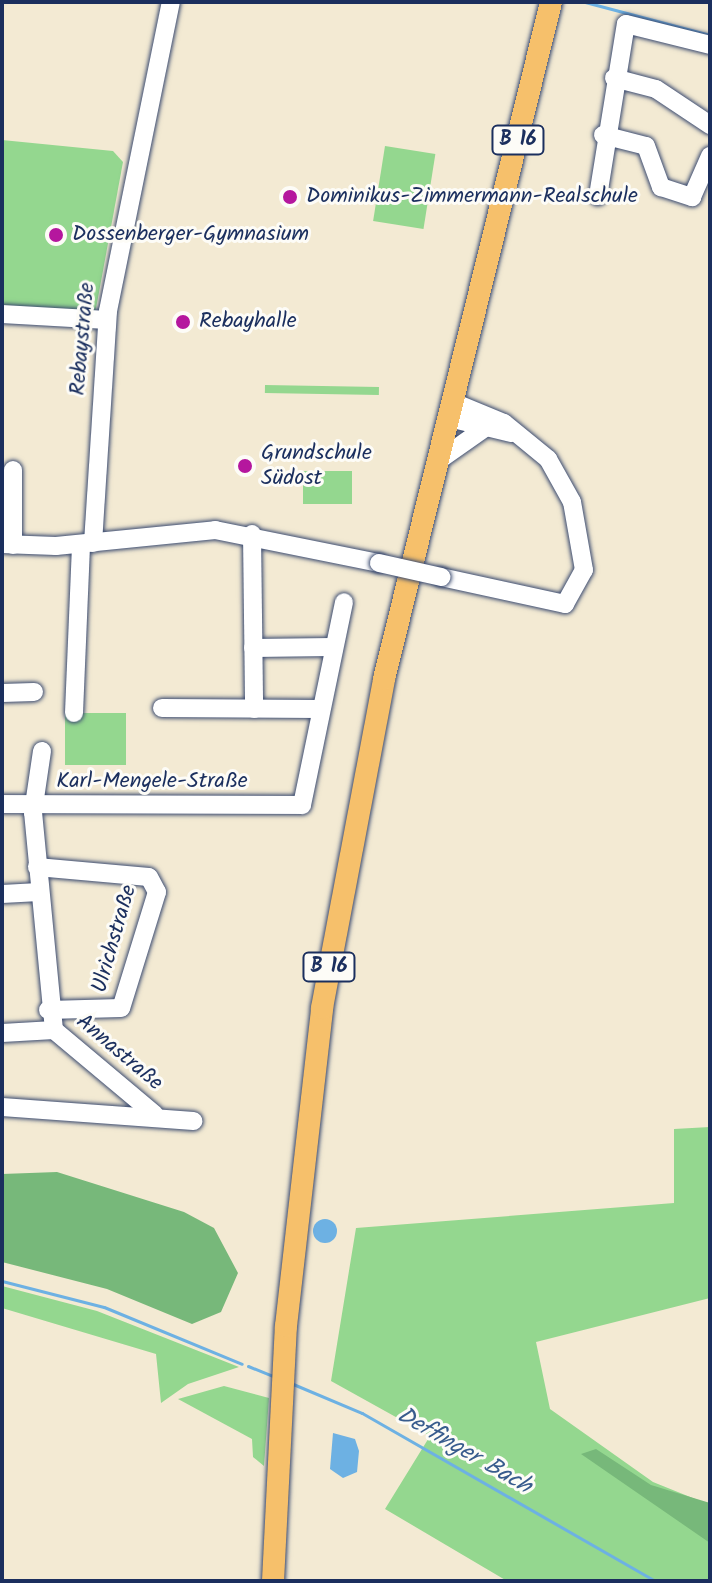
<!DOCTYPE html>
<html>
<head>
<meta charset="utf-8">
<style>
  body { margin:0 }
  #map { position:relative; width:712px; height:1583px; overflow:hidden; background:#f3ead3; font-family:Kalam,sans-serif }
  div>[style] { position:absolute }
  .green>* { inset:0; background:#94d78f; transform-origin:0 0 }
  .forest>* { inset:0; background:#77b87a }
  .water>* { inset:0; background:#6db1e3 }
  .round { border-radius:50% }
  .stream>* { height:3px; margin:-1.5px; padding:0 1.5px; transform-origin:1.5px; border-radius:1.5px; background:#6db1e3 }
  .roads { filter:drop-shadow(0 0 2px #3b4b70) drop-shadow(0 0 2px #3b4b70) }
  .minor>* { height:18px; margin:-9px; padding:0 9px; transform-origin:9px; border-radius:9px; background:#fff }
  .major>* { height:22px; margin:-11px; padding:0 11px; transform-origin:11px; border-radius:11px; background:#f6c06b }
  .bridges { filter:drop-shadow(0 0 2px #3b4b70) drop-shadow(0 0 2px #3b4b70) }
  .minor-bridge>* { height:18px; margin:-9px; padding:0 9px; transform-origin:9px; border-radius:9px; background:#fff }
  .dots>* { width:22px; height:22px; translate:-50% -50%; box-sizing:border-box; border:4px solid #fdfcf7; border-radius:50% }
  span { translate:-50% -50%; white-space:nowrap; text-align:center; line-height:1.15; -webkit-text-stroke:6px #fdfcf7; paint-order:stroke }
  .shield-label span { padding:2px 6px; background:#fdfcf7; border:2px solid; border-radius:6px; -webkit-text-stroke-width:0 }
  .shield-label { font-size:20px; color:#1b2f5e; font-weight:700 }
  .poi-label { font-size:22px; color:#1b2f5e }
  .left { translate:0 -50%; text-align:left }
  .street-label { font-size:22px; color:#1b2f5e }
  .water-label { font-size:24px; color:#385c8d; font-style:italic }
  .frame { position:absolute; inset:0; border:4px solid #1b2f5e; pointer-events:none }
</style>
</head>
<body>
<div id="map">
  <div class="green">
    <div style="clip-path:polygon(2px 140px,113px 151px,123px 162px,95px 314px,2px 308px)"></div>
    <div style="left:385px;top:146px;width:51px;height:76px;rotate:9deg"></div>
    <div style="left:265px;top:385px;width:114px;height:8px;rotate:1deg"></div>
    <div style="left:303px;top:471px;width:49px;height:33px"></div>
    <div style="left:65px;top:713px;width:61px;height:52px"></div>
    <div style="clip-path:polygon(710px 1127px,710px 1298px,536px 1342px,550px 1409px,653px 1482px,710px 1505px,710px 1581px,507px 1581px,385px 1509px,430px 1436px,331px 1381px,356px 1228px,674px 1203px,674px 1129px)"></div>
    <div style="clip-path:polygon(2px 1286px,97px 1311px,239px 1367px,188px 1384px,161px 1403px,156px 1354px,2px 1308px)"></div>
    <div style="clip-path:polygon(224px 1386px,269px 1398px,264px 1466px,253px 1457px,252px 1439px,178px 1399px)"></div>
  </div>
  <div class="forest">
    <div style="clip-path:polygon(57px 1172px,184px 1212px,214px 1228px,238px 1273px,221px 1312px,192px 1324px,107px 1289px,2px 1262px,2px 1174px)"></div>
    <div style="clip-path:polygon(596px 1449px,651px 1485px,710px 1503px,710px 1543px,581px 1454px)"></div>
  </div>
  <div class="water">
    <div class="round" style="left:313px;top:1219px;width:24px;height:24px"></div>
    <div style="clip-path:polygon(333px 1433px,355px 1439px,359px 1451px,357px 1472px,343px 1478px,330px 1469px)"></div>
  </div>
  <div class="stream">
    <div style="left:585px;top:2px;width:129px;rotate:14.8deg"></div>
    <div style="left:2px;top:1281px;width:105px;rotate:14.3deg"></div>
    <div style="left:104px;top:1307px;width:149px;rotate:22.4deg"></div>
    <div style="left:248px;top:1366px;width:29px;rotate:22deg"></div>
    <div style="left:293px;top:1384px;width:75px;rotate:22.8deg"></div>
    <div style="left:362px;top:1413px;width:338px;rotate:29.8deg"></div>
  </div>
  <div class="roads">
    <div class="minor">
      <div style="left:614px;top:78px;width:43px;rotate:14.7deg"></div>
      <div style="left:656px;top:89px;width:65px;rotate:33.7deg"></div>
      <div style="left:603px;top:135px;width:44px;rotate:14.3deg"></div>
      <div style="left:646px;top:146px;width:44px;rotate:69.9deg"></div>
      <div style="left:661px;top:187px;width:33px;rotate:18deg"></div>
      <div style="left:692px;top:197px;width:45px;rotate:-66.3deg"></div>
      <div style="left:598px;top:196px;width:174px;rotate:-80.8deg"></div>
      <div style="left:626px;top:24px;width:87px;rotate:14deg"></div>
      <div style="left:2px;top:314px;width:105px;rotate:3.3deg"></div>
      <div style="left:449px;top:418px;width:64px;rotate:13.6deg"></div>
      <div style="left:438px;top:461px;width:57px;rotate:-35.1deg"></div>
      <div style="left:13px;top:470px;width:75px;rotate:90deg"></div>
      <div style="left:252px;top:534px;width:175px;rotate:89.3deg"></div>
      <div style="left:93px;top:543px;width:232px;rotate:-86.3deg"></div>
      <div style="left:108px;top:311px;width:315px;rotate:-78.5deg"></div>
      <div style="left:2px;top:544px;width:54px;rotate:2.1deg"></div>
      <div style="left:56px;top:546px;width:160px;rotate:-5.7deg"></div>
      <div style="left:215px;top:530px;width:167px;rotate:11.4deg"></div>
      <div style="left:441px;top:577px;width:127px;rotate:12.3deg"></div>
      <div style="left:565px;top:604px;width:39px;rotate:-61deg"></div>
      <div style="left:584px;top:570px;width:69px;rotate:-100deg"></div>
      <div style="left:572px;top:502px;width:49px;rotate:-119.2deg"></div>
      <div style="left:548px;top:459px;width:57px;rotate:-140.7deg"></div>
      <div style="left:504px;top:423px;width:55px;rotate:-157.6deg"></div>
      <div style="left:253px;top:648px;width:79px;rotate:-0.7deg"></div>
      <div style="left:2px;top:693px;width:32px;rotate:-2deg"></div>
      <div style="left:162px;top:708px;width:157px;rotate:0.4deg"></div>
      <div style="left:74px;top:713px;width:169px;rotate:-87.6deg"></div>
      <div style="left:42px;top:751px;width:62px;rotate:98.4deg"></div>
      <div style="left:33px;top:812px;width:219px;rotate:84.5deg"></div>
      <div style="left:54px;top:1030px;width:131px;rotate:40deg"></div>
      <div style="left:2px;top:804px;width:300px;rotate:0.2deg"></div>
      <div style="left:302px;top:805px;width:207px;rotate:-78.3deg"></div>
      <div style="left:37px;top:867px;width:112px;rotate:5.1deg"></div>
      <div style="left:149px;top:877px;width:17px;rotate:62deg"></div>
      <div style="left:157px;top:892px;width:121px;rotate:107.2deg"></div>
      <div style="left:121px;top:1008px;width:73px;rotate:178.4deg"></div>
      <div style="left:2px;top:894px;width:37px;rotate:-3deg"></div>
      <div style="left:2px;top:1033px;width:52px;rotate:-3.3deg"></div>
      <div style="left:2px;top:1107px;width:192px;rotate:4.2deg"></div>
    </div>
    <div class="major">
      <div style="left:273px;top:1581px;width:255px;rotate:-87.1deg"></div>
      <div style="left:286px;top:1326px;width:320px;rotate:-83.5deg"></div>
      <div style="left:322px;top:1008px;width:335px;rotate:-79.3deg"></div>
      <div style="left:384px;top:679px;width:697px;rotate:-76.14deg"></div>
    </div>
  </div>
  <div class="bridges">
    <div class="minor-bridge">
      <div style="left:379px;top:563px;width:64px;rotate:12.7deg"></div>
    </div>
  </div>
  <div class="dots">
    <div style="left:290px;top:197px;background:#b5179e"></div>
    <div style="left:56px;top:235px;background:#b5179e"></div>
    <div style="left:183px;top:322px;background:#b5179e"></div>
    <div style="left:245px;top:466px;background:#b5179e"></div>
  </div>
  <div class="shield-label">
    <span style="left:518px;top:140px">B 16</span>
    <span style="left:329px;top:967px">B 16</span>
  </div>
  <div class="poi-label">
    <span class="left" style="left:306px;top:197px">Dominikus-Zimmermann-Realschule</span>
    <span class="left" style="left:72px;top:235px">Dossenberger-Gymnasium</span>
    <span class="left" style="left:199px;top:322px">Rebayhalle</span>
    <span class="left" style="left:261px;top:466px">Grundschule<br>Südost</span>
  </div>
  <div class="street-label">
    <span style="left:83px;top:339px;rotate:-85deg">Rebaystraße</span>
    <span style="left:152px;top:782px">Karl-Mengele-Straße</span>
    <span style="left:115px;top:939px;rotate:-74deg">Ulrichstraße</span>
    <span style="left:119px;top:1053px;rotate:40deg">Annastraße</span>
  </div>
  <div class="water-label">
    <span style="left:464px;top:1451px;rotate:30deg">Deffinger Bach</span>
  </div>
  <div class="frame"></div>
</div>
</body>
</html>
